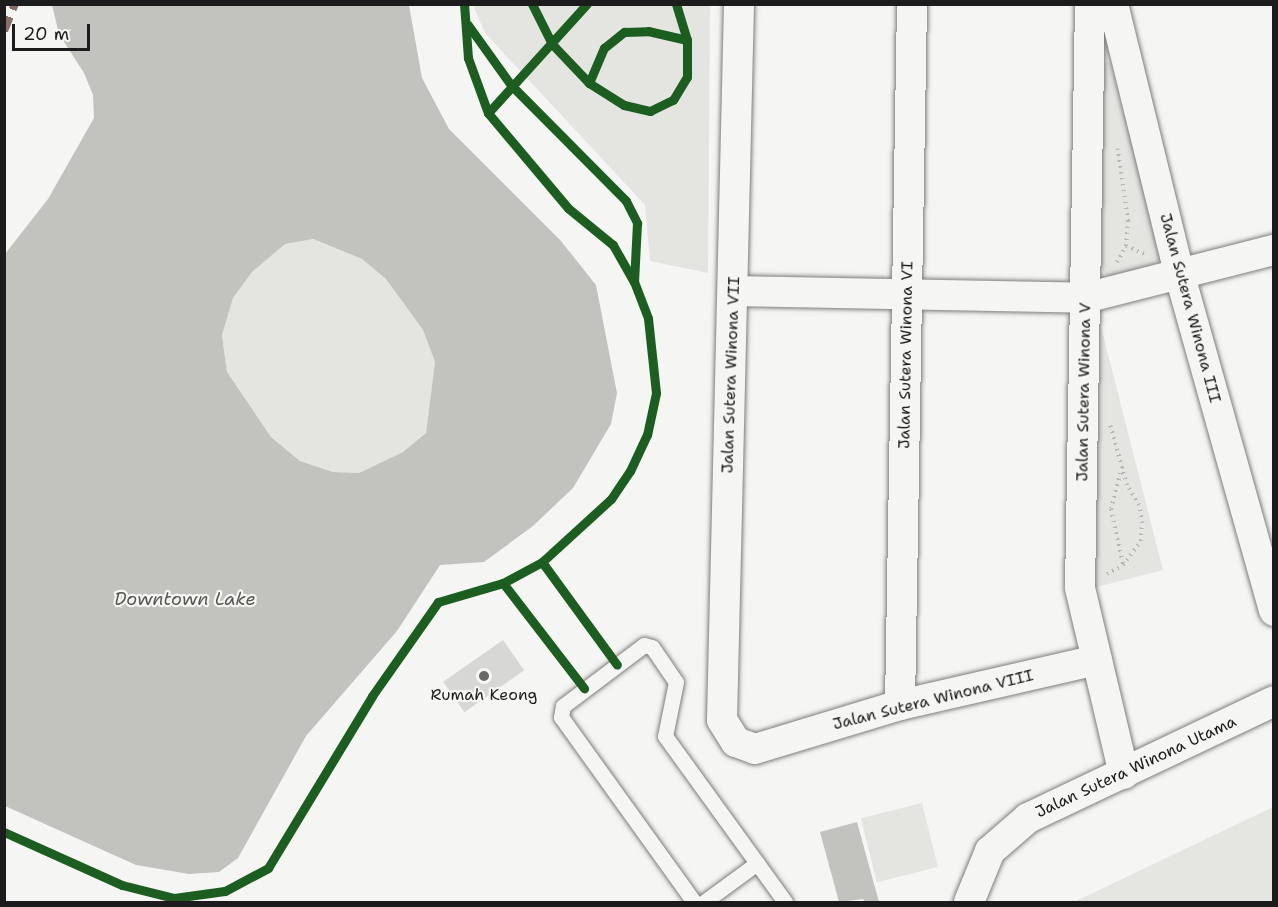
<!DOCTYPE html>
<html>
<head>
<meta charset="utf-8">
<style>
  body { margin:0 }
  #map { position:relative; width:1278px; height:907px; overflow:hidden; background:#f5f5f3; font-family:"Shantell Sans",sans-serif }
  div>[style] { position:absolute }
  .built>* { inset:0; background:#e5e5e2 }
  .green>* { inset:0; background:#e4e4e1; transform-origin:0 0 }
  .water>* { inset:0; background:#c2c2bf }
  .building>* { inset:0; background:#d7d7d6; transform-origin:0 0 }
  .path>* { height:4px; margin-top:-2px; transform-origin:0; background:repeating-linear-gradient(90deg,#b6b6b5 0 1.5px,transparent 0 6px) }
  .roads { filter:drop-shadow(0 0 2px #7e7e7d) drop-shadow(0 0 2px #7e7e7d) }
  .lane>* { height:15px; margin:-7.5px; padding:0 7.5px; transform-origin:7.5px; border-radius:7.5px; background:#f5f5f3 }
  .street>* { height:30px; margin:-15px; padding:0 15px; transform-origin:15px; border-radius:15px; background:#f5f5f3 }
  .quiet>* { height:8px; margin-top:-4px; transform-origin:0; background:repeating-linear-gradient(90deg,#8d6e63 0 15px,transparent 0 23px) }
  .cycleway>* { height:9px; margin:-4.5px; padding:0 4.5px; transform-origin:4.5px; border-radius:4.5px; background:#1b5e20 }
  .dots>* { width:16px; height:16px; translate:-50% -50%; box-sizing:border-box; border:3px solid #f6f6f2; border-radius:50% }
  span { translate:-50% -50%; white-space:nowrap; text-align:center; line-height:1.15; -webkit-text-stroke:4.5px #f6f6f2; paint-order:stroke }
  .street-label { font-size:16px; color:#1c1c1c }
  .poi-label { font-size:16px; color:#1c1c1c }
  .water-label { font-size:18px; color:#565654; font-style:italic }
  .frame { position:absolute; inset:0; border:6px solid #1c1c1c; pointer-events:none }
  .scale { position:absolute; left:12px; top:24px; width:78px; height:27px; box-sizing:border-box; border:3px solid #1c1c1c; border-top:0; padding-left:8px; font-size:18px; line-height:21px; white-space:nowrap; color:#1c1c1c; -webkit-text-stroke:4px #f6f6f2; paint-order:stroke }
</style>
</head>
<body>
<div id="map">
  <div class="built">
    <div style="clip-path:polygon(1273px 807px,1273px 902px,1073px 902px,1074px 902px)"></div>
  </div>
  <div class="green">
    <div style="clip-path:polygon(473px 5px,710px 5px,708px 273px,650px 261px,645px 205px,485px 33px)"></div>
    <div style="clip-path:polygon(1104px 62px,1110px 62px,1160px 249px,1160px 259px,1151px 267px,1114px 277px,1105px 274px,1099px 263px)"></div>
    <div style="clip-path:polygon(312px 239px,362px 259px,386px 279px,423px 330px,435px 362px,426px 433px,403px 452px,359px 473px,333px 472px,300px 461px,271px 437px,227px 373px,222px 335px,233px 298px,251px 272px,285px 244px)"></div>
    <div style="clip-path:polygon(1099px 319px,1163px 570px,1093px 588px)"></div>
    <div style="left:922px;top:803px;width:66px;height:63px;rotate:76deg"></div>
  </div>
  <div class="water">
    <div style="clip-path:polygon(evenodd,52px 5px,409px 5px,422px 78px,449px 129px,561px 241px,596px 285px,608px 347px,617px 393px,611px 424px,573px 488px,533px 526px,484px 562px,440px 565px,397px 631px,306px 736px,238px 858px,219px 872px,189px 874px,136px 865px,5px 806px,5px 254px,48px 199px,94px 118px,93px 95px,84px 73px,59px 34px,52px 5px,313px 239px,362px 259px,386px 279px,423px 330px,435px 362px,426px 433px,403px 452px,359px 473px,333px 472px,300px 461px,271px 437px,227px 372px,222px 335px,233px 298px,252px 272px,285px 244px,313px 239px)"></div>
    <div style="clip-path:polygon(857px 822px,879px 902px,865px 902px,863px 899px,839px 902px,820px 832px)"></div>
  </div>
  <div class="building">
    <div style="left:503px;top:640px;width:37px;height:73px;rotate:55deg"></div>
  </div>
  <div class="path">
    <div style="left:1126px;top:246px;width:21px;rotate:23deg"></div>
    <div style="left:1117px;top:262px;width:18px;rotate:-61deg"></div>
    <div style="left:1126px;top:246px;width:25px;rotate:-85deg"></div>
    <div style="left:1128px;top:221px;width:73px;rotate:-97.9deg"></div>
    <div style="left:1122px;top:467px;width:43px;rotate:104.7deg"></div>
    <div style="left:1111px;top:509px;width:56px;rotate:77.7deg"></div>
    <div style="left:1107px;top:574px;width:18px;rotate:-29deg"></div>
    <div style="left:1123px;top:565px;width:30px;rotate:-53deg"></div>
    <div style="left:1141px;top:541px;width:18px;rotate:-87deg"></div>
    <div style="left:1142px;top:523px;width:18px;rotate:-99deg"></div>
    <div style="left:1139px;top:505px;width:23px;rotate:-121deg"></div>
    <div style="left:1127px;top:485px;width:63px;rotate:-105.6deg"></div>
  </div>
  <div class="roads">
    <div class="lane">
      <div style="left:694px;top:902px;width:228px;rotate:-125.7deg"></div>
      <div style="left:561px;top:717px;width:11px;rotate:-80deg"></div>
      <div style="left:563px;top:706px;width:101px;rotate:-37deg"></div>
      <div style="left:644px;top:645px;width:8px;rotate:14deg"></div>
      <div style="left:652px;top:647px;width:42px;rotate:55.6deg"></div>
      <div style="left:676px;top:682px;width:55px;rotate:101.5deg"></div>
      <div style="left:665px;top:736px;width:205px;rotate:54.1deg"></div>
      <div style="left:704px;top:902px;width:66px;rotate:-36.3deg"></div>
    </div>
    <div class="street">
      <div style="left:739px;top:4px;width:716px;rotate:91.36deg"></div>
      <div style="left:722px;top:720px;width:26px;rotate:58deg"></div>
      <div style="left:736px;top:742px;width:20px;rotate:20deg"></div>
      <div style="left:755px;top:749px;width:152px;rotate:-16.9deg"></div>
      <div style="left:900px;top:705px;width:202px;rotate:-12.9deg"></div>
      <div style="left:1090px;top:4px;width:584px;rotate:90.98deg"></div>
      <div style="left:1080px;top:588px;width:191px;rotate:76.7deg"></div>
      <div style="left:1113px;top:4px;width:280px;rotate:76.2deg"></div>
      <div style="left:1180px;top:276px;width:348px;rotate:74.3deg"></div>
      <div style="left:734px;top:291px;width:351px;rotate:1.1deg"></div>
      <div style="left:1085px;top:298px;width:195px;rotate:-14.3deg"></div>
      <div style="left:900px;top:705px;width:701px;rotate:-89.02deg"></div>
      <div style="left:969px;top:902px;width:55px;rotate:-67.6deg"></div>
      <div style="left:990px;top:851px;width:50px;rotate:-41deg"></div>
      <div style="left:1028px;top:818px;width:272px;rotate:-25.4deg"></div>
    </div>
  </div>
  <div class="quiet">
    <div style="left:4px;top:31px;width:29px;rotate:-68deg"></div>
  </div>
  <div class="cycleway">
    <div style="left:532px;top:4px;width:45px;rotate:63.4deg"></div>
    <div style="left:552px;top:44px;width:54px;rotate:46.5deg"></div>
    <div style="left:589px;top:83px;width:41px;rotate:32.2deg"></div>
    <div style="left:624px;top:105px;width:27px;rotate:13deg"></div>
    <div style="left:650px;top:111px;width:25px;rotate:-26deg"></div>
    <div style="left:673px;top:100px;width:27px;rotate:-59deg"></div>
    <div style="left:687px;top:77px;width:37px;rotate:-90deg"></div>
    <div style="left:687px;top:40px;width:38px;rotate:-107deg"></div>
    <div style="left:468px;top:25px;width:74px;rotate:54.4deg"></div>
    <div style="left:511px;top:85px;width:163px;rotate:45.2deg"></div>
    <div style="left:626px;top:201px;width:25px;rotate:63deg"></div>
    <div style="left:637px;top:223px;width:59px;rotate:92.9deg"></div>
    <div style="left:589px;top:83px;width:38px;rotate:-67deg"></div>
    <div style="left:604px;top:48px;width:26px;rotate:-39deg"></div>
    <div style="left:624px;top:32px;width:24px;rotate:-2deg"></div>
    <div style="left:648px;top:31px;width:40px;rotate:13deg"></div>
    <div style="left:488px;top:113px;width:147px;rotate:-47.8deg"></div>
    <div style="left:542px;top:562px;width:127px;rotate:53.9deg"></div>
    <div style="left:503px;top:583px;width:133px;rotate:52.4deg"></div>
    <div style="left:4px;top:832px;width:129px;rotate:24.2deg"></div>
    <div style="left:122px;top:885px;width:54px;rotate:14deg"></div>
    <div style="left:174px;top:898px;width:51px;rotate:-7.8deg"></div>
    <div style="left:225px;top:891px;width:49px;rotate:-28.1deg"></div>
    <div style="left:268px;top:868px;width:201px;rotate:-58.8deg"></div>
    <div style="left:372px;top:696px;width:115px;rotate:-54.9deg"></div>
    <div style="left:438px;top:602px;width:68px;rotate:-16.3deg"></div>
    <div style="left:503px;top:583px;width:44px;rotate:-28.3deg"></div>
    <div style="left:542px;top:562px;width:93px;rotate:-42.4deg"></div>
    <div style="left:611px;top:499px;width:34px;rotate:-56deg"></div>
    <div style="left:630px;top:471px;width:40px;rotate:-65deg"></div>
    <div style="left:647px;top:435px;width:43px;rotate:-77.9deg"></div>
    <div style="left:656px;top:393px;width:75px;rotate:-96.1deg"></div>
    <div style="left:648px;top:318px;width:39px;rotate:-111deg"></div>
    <div style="left:634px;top:282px;width:43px;rotate:-119.6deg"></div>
    <div style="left:613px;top:245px;width:58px;rotate:-140.6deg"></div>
    <div style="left:568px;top:208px;width:124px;rotate:-130.1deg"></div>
    <div style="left:488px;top:113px;width:59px;rotate:-110deg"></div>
    <div style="left:468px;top:58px;width:54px;rotate:-94.2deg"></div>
  </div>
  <div class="dots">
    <div style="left:484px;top:676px;background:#686867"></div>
  </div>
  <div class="street-label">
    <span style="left:1190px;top:308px;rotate:75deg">Jalan Sutera Winona III</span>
    <span style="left:906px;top:355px;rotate:-89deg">Jalan Sutera Winona VI</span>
    <span style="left:731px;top:375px;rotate:-88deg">Jalan Sutera Winona VII</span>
    <span style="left:1084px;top:392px;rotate:-89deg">Jalan Sutera Winona V</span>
    <span style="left:933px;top:700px;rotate:-14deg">Jalan Sutera Winona VIII</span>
    <span style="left:1136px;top:767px;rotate:-25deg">Jalan Sutera Winona Utama</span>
  </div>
  <div class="poi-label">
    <span style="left:484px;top:695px">Rumah Keong</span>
  </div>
  <div class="water-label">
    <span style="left:185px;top:599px">Downtown Lake</span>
  </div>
  <div class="frame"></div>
  <div class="scale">20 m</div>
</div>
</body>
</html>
